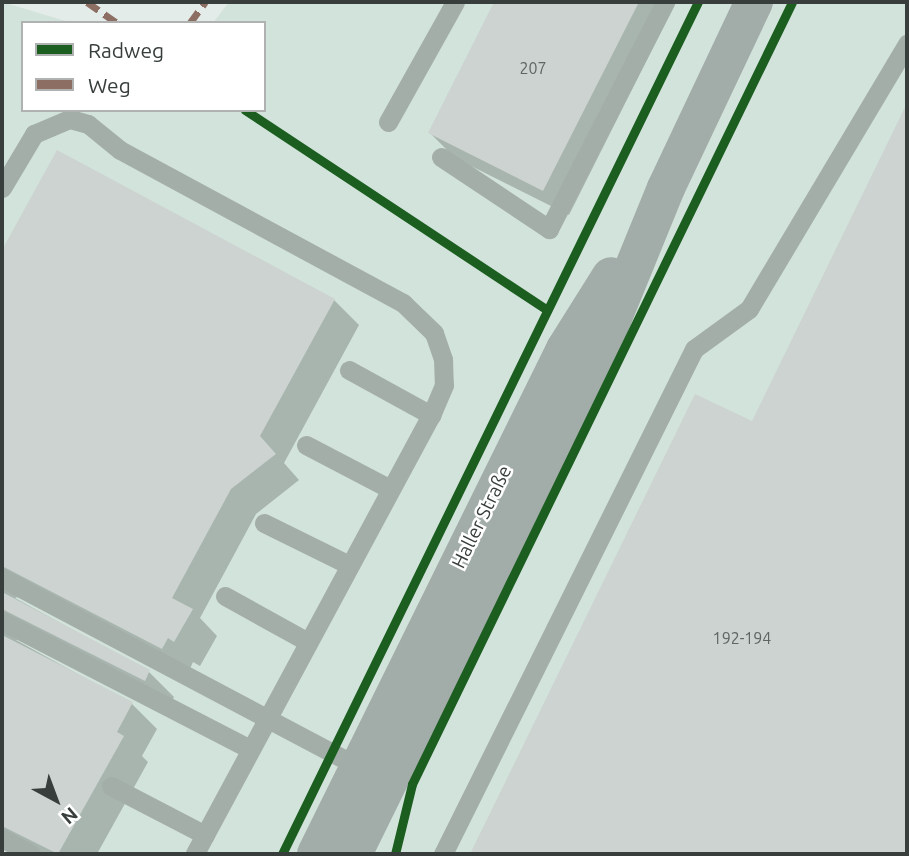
<!DOCTYPE html>
<html>
<head>
<meta charset="utf-8">
<style>
  body { margin:0 }
  #map { position:relative; width:909px; height:856px; overflow:hidden; background:#e3ece8; font-family:Ubuntu,sans-serif }
  div>[style] { position:absolute }
  .built>* { inset:0; background:#d2e3db }
  .shadow>* { inset:0; background:#0003 }
  .building>* { inset:0; background:#ccd3d0 }
  .lane>* { height:19px; margin:-9.5px; padding:0 9.5px; transform-origin:9.5px; border-radius:9.5px; background:#a4aea9 }
  .secondary>* { height:38px; margin:-19px; padding:0 19px; transform-origin:19px; border-radius:19px; background:#a2aca8 }
  .quiet>* { height:7px; margin-top:-3.5px; transform-origin:0; background:repeating-linear-gradient(90deg,#8d6e63 0 14px,transparent 0 21px) }
  .cycleway>* { height:9px; margin:-4.5px; padding:0 4.5px; transform-origin:4.5px; border-radius:4.5px; background:#1b5e20 }
  span { translate:-50% -50%; white-space:nowrap; text-align:center; line-height:1.15; -webkit-text-stroke:5px #fff; paint-order:stroke }
  .number-label { font-size:16px; color:#5e6662 }
  .number-label span { -webkit-text-stroke-width:0 }
  .street-label { font-size:19px; color:#373e3b }
  .frame { position:absolute; inset:0; border:4px solid #373e3b; pointer-events:none }
  .legend { position:absolute; left:21px; top:21px; width:245px; height:91px; box-sizing:border-box; background:#fff; border:2px solid #afb2b1; margin:0; padding:9px 12px; list-style:none; font-size:21px; color:#373e3b }
  .legend li { display:flex; align-items:center; gap:14px; height:35px }
  .legend b { width:35px; border:2px solid #afb2b1 }
  .north { position:absolute; left:21px; top:765px; width:70px; height:70px; -webkit-text-stroke:5px #fff; paint-order:stroke; rotate:139deg; font-size:19px; font-weight:700; line-height:28px; text-align:center; color:#373e3b }
  .north::after { content:''; display:block; margin:auto; width:24px; height:32px; background:#373e3b; clip-path:polygon(50% 0,100% 100%,50% 72%,0 100%) }
</style>
</head>
<body>
<div id="map">
  <div class="built">
    <div style="clip-path:polygon(2px 2px,72px 23px,23px 23px,23px 110px,264px 110px,264px 23px,213px 23px,229px 2px,907px 2px,907px 854px,2px 854px)"></div>
  </div>
  <div class="shadow">
    <div style="clip-path:polygon(496px 2px,676px 2px,569px 215px,455px 158px,430px 133px)"></div>
    <div style="clip-path:polygon(907px 107px,907px 854px,472px 854px,696px 396px,753px 423px)"></div>
    <div style="clip-path:polygon(58px 152px,334px 300px,359px 325px,284px 463px,299px 480px,256px 514px,200px 618px,217px 636px,200px 666px,193px 662px,188px 673px,34px 591px,15px 598px,149px 672px,174px 697px,170px 705px,34px 634px,16px 640px,132px 704px,157px 729px,142px 756px,148px 762px,97px 854px,39px 854px,2px 841px,2px 253px)"></div>
  </div>
  <div class="building">
    <div style="clip-path:polygon(494px 2px,639px 2px,543px 191px,428px 133px)"></div>
    <div style="clip-path:polygon(907px 103px,907px 854px,470px 854px,695px 394px,752px 421px)"></div>
    <div style="clip-path:polygon(57px 150px,335px 299px,260px 436px,276px 454px,231px 489px,172px 598px,193px 609px,174px 642px,168px 638px,162px 649px,2px 566px,2px 250px)"></div>
    <div style="clip-path:polygon(2px 592px,150px 670px,145px 681px,2px 609px)"></div>
    <div style="clip-path:polygon(2px 635px,133px 702px,117px 732px,124px 736px,58px 854px,2px 826px)"></div>
  </div>
  <div class="lane">
    <div style="left:388px;top:122px;width:137px;rotate:-60.8deg"></div>
    <div style="left:441px;top:157px;width:130px;rotate:33.7deg"></div>
    <div style="left:549px;top:229px;width:255px;rotate:-62.9deg"></div>
    <div style="left:2px;top:188px;width:63px;rotate:-59.3deg"></div>
    <div style="left:34px;top:134px;width:39px;rotate:-23deg"></div>
    <div style="left:70px;top:119px;width:19px;rotate:16deg"></div>
    <div style="left:88px;top:124px;width:41px;rotate:39.1deg"></div>
    <div style="left:120px;top:150px;width:322px;rotate:28.4deg"></div>
    <div style="left:403px;top:303px;width:43px;rotate:44.1deg"></div>
    <div style="left:434px;top:333px;width:28px;rotate:71deg"></div>
    <div style="left:443px;top:359px;width:26px;rotate:88deg"></div>
    <div style="left:444px;top:385px;width:33px;rotate:113deg"></div>
    <div style="left:431px;top:415px;width:498px;rotate:118.3deg"></div>
    <div style="left:349px;top:370px;width:94px;rotate:28.8deg"></div>
    <div style="left:306px;top:445px;width:95px;rotate:27.6deg"></div>
    <div style="left:264px;top:523px;width:95px;rotate:26.3deg"></div>
    <div style="left:2px;top:578px;width:408px;rotate:27.9deg"></div>
    <div style="left:225px;top:596px;width:95px;rotate:29deg"></div>
    <div style="left:2px;top:621px;width:279px;rotate:27.3deg"></div>
    <div style="left:111px;top:786px;width:106px;rotate:27.5deg"></div>
    <div style="left:2px;top:838px;width:33px;rotate:29deg"></div>
    <div style="left:443px;top:854px;width:564px;rotate:-63.57deg"></div>
    <div style="left:694px;top:349px;width:68px;rotate:-36deg"></div>
    <div style="left:749px;top:309px;width:309px;rotate:-59.2deg"></div>
  </div>
  <div class="secondary">
    <div style="left:316px;top:854px;width:563px;rotate:-63.75deg"></div>
    <div style="left:565px;top:349px;width:86px;rotate:-57.8deg"></div>
    <div style="left:353px;top:854px;width:548px;rotate:-63.81deg"></div>
    <div style="left:595px;top:362px;width:188px;rotate:-67.8deg"></div>
    <div style="left:666px;top:188px;width:206px;rotate:-64.7deg"></div>
  </div>
  <div class="quiet">
    <div style="left:87px;top:2px;width:37px;rotate:35deg"></div>
    <div style="left:190px;top:23px;width:26px;rotate:-54deg"></div>
  </div>
  <div class="cycleway">
    <div style="left:245px;top:110px;width:362px;rotate:33.5deg"></div>
    <div style="left:282px;top:854px;width:948px;rotate:-63.98deg"></div>
    <div style="left:395px;top:854px;width:72px;rotate:-76.3deg"></div>
    <div style="left:412px;top:784px;width:869px;rotate:-64.08deg"></div>
  </div>
  <div class="number-label">
    <span style="left:533px;top:68px">207</span>
    <span style="left:742px;top:638px">192-194</span>
  </div>
  <div class="street-label">
    <span style="left:482px;top:517px;rotate:-64deg">Haller Straße</span>
  </div>
  <div class="frame"></div>
  <ul class="legend">
  <li><b style="height:9px;background:#1b5e20"></b>Radweg</li>
  <li><b style="height:9px;background:#8d6e63"></b>Weg</li>
  </ul>
  <div class="north">N</div>
</div>
</body>
</html>
